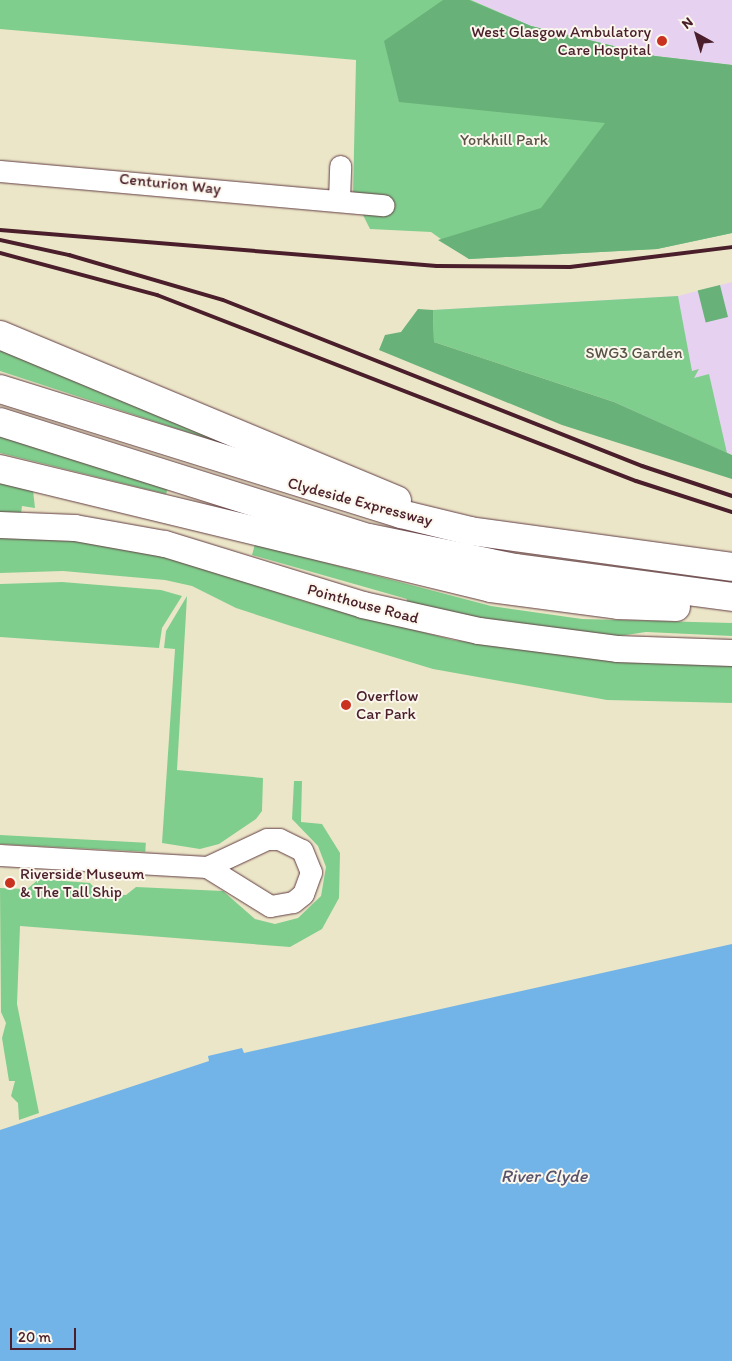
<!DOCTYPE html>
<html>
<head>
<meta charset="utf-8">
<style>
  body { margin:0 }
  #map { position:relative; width:732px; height:1361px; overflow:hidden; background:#ece6c8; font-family:Itim,sans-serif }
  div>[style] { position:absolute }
  .built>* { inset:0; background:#e6d2f0 }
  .green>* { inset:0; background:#80ce8d; transform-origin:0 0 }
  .forest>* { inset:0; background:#68b178; transform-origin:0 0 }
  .water>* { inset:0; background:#72b4e7 }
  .roads { filter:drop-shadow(0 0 1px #623d43) drop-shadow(0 0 1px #623d43) }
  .minor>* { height:21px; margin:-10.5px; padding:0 10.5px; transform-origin:10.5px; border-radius:10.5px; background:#fff }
  .tertiary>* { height:26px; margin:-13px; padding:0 13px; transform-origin:13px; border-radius:13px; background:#fff }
  .primary>* { height:28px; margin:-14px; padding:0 14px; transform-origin:14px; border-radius:14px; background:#fff }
  .rail>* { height:4px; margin:-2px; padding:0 2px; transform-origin:2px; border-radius:2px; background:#4a1f2b }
  .dots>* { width:14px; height:14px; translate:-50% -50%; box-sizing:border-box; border:2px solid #fbf7ec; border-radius:50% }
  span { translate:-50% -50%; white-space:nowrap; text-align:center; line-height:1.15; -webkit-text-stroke:4px #fbf7ec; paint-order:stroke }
  .poi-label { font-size:16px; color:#4a1f2b }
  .right { translate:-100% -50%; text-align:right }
  .left { translate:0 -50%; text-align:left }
  .park-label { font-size:16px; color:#5a5448 }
  .street-label { font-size:16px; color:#4a1f2b }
  .water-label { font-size:18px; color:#58536d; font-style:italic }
  .north { position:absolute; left:672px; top:10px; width:50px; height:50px; -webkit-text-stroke:4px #fbf7ec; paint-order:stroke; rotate:321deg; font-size:14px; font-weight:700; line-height:20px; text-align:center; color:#4a1f2b }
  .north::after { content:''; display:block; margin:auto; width:18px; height:22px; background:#4a1f2b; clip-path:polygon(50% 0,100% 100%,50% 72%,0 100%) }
  .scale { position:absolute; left:10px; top:1328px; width:66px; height:22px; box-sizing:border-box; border:2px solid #4a1f2b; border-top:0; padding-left:6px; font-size:15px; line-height:18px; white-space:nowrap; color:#4a1f2b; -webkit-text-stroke:4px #fbf7ec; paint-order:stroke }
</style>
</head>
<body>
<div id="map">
  <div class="built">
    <div style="clip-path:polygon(471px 0,732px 0,732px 65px,655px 56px,531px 26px)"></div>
    <div style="clip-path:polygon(732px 282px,732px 455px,614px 402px,433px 310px,678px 296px)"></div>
  </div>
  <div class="green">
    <div style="clip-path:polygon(0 0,471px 0,531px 26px,655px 56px,732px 65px,732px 233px,657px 249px,469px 259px,431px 232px,370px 229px,353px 195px,356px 60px,0 29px)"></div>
    <div style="clip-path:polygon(678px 296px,692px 371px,699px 369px,694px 378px,709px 374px,727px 453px,614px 402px,434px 342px,433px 310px)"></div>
    <div style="clip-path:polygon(0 342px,242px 450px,0 371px)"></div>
    <div style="clip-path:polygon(0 433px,169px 485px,166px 494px,0 453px)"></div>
    <div style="clip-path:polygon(0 482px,33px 490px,35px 508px,22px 506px,21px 514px,0 513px)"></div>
    <div style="clip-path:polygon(0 536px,70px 539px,177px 559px,307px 602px,453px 640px,614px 661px,732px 665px,732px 703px,607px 700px,433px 669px,291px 626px,236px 608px,192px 586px,165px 580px,63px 571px,0 573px)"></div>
    <div style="clip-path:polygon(255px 544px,491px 606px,582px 619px,732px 623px,732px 636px,646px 632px,619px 636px,513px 624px,406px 604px,407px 599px,252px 555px)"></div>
    <div style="clip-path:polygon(62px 582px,161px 590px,182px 596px,162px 628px,159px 648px,0 637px,0 584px)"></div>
    <div style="clip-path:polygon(187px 596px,177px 770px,263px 778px,262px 811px,256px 819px,219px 844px,200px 849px,162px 843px,175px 649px,164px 648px,166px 631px)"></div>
    <div style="clip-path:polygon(294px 781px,302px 781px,301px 822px,322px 824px,340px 853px,339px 898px,322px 929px,290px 947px,20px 926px,17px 1004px,39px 1113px,19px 1120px,18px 1103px,11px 1096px,15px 1081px,9px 1081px,2px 1038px,6px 1023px,1px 1012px,0 888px,27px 889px,39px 879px,90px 883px,100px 894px,126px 895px,136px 887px,223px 891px,255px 919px,275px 924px,298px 918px,321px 896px,326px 867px,318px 846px,292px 819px)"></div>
    <div style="left:0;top:835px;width:146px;height:9px;rotate:3deg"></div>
  </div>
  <div class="forest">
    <div style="clip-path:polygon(443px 0,469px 0,531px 26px,655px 56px,732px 65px,732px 233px,657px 249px,469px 259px,438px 240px,541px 208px,605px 123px,399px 102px,384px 41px)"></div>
    <div style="left:720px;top:285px;width:33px;height:23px;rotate:76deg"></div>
    <div style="clip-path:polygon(418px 309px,433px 310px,434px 342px,614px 402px,732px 455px,732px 479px,562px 425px,379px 350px,385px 335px,401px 332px)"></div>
  </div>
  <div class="water">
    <div style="clip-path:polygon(732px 944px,732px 1361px,0 1361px,0 1130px,209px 1061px,208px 1056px,242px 1048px,244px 1053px)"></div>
  </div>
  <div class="roads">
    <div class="minor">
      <div style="left:0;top:171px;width:385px;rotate:5.1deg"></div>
      <div style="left:339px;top:200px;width:34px;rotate:-88deg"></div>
      <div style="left:0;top:855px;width:207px;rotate:3.3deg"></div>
      <div style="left:207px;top:867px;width:66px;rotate:-25deg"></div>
      <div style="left:267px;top:839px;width:12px"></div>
      <div style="left:279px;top:839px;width:25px;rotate:26deg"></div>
      <div style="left:302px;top:850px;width:24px;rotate:68deg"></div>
      <div style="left:311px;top:872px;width:23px;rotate:110deg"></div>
      <div style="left:303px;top:894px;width:13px;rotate:141deg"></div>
      <div style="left:293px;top:902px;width:23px;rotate:170deg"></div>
      <div style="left:270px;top:906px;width:74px;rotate:-148.2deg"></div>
    </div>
    <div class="tertiary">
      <div style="left:0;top:525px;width:75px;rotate:2.3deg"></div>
      <div style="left:75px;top:528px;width:91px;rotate:10.1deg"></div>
      <div style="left:165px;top:544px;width:207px;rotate:17.1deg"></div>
      <div style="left:363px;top:605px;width:119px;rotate:12.6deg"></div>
      <div style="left:479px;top:631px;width:139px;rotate:7.4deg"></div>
      <div style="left:617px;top:649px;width:115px;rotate:2deg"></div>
    </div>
    <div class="primary">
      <div style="left:0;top:335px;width:430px;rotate:22.6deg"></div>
      <div style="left:0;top:389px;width:420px;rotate:17.3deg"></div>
      <div style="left:401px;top:514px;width:71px;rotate:13.8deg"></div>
      <div style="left:470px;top:531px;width:264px;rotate:7.8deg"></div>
      <div style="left:0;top:422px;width:387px;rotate:17.5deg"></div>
      <div style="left:369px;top:538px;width:149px;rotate:11.6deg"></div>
      <div style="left:515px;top:568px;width:219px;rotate:7.6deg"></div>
      <div style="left:0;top:469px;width:505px;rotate:13.62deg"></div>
      <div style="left:491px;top:588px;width:128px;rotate:7.6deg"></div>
      <div style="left:618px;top:605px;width:58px;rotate:2deg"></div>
    </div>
  </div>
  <div class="rail">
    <div style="left:0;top:230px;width:438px;rotate:4.7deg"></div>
    <div style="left:437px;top:266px;width:133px;rotate:0.4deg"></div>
    <div style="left:570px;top:267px;width:163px;rotate:-7deg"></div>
    <div style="left:0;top:240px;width:71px;rotate:12.3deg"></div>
    <div style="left:69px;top:255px;width:160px;rotate:16.3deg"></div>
    <div style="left:223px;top:300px;width:451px;rotate:21.6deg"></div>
    <div style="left:642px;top:466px;width:95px;rotate:18.4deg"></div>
    <div style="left:0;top:253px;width:163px;rotate:15deg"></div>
    <div style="left:157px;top:295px;width:514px;rotate:21.22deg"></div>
    <div style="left:636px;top:481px;width:101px;rotate:17.9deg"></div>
  </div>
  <div class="dots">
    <div style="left:662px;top:41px;background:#c8321e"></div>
    <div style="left:346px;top:705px;background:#c8321e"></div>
    <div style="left:10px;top:883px;background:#c8321e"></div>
  </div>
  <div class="poi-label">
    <span class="right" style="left:651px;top:41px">West Glasgow Ambulatory<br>Care Hospital</span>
    <span class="left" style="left:356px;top:705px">Overflow<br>Car Park</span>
    <span class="left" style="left:20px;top:883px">Riverside Museum<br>&amp; The Tall Ship</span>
  </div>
  <div class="park-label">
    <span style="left:504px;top:140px">Yorkhill Park</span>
    <span style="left:634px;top:353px">SWG3 Garden</span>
  </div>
  <div class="street-label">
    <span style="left:170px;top:184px;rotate:6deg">Centurion Way</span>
    <span style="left:360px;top:502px;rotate:15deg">Clydeside Expressway</span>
    <span style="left:363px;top:604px;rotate:15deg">Pointhouse Road</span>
  </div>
  <div class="water-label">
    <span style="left:544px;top:1176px">River Clyde</span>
  </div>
  <div class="north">N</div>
  <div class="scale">20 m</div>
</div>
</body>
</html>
